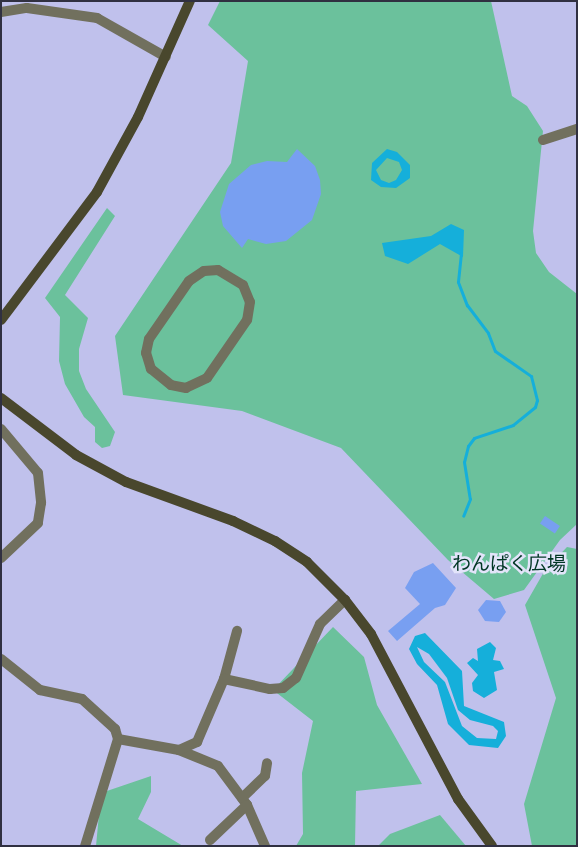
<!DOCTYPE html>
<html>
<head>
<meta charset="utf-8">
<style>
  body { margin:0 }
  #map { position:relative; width:578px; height:847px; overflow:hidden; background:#c0c1ec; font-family:Signika,"Noto Sans JP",sans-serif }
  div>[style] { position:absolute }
  .green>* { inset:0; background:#6bc19c }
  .water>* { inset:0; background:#15afda }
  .stream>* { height:3px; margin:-1.5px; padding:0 1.5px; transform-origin:1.5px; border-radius:1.5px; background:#15afda }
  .building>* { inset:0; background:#789ff1; transform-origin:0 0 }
  .street>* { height:10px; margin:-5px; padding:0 5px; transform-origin:5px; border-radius:5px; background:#71705e }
  .secondary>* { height:10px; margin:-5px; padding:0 5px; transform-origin:5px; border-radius:5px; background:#49472d }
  span { translate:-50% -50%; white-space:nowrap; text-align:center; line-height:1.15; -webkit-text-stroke:5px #e3e4fa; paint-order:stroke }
  .park-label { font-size:19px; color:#003624 }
  .frame { position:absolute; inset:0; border:2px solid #303041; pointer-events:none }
</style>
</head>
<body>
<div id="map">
  <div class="green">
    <div style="clip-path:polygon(220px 1px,491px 1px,512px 96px,527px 106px,543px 131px,533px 231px,536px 253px,549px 272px,577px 294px,577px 524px,560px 540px,524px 590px,494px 599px,448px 560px,341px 448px,242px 411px,123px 395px,115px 336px,231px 163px,248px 61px,208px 25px)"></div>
    <div style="clip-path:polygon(107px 208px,115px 216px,65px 295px,88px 318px,79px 349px,79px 371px,86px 389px,115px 432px,110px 446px,102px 448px,95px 442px,95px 427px,84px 417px,65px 384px,59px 361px,60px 317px,45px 298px)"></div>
    <div style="clip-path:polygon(567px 547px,577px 549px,577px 846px,532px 846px,524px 804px,556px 698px,525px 605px,545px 570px)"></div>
    <div style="clip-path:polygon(333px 627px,364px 657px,377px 705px,422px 784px,356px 791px,355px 846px,296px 846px,303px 834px,302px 773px,313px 721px,273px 690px)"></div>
    <div style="clip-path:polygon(151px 776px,151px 792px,138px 819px,183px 846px,96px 846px,101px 793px)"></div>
    <div style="clip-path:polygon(440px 815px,466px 846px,378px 846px,390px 834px)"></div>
  </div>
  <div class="water">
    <div style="clip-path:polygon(evenodd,387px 149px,397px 152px,410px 165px,410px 178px,396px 188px,381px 187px,371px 180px,372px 163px,387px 149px,387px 158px,399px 162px,402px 170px,396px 180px,389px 183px,381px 180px,376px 170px,387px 158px)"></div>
    <div style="clip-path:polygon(451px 224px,464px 230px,463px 257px,440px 244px,408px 264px,385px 256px,382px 243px,431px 236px)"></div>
    <div style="clip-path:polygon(evenodd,425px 633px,462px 671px,464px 706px,504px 722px,506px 736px,498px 748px,469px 745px,448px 724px,437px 685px,417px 664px,409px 649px,415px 636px,425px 633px,417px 647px,429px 654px,447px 678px,458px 710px,470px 720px,493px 726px,498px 731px,496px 739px,477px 738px,462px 726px,445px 682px,424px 662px,417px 647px)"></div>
    <div style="clip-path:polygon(490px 642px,496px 648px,493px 660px,500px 661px,504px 669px,494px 672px,497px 690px,484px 698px,473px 691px,472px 683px,478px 675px,467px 663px,473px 658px,478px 661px,477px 649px)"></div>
  </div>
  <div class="stream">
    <div style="left:461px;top:253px;width:29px;rotate:96deg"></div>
    <div style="left:458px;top:282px;width:25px;rotate:69deg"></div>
    <div style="left:467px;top:305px;width:35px;rotate:53deg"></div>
    <div style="left:488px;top:333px;width:19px;rotate:69deg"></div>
    <div style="left:495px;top:351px;width:44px;rotate:34.8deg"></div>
    <div style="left:531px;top:376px;width:25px;rotate:76deg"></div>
    <div style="left:537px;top:400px;width:7px;rotate:106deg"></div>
    <div style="left:535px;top:407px;width:28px;rotate:141deg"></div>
    <div style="left:513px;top:425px;width:41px;rotate:161.6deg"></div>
    <div style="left:474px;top:438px;width:10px;rotate:127deg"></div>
    <div style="left:468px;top:446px;width:16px;rotate:104deg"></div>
    <div style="left:464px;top:462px;width:37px;rotate:81deg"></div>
    <div style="left:470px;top:499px;width:18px;rotate:112deg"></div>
  </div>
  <div class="building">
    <div style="clip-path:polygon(297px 149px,315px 166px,320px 180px,321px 194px,312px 220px,286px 241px,266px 244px,248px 239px,242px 248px,223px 226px,220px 212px,229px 184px,251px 165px,267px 161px,287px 162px)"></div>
    <div style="left:545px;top:516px;width:18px;height:9px;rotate:34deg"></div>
    <div style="clip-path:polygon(433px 563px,456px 588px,445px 605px,435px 608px,397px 641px,388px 631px,420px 604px,405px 588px,414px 572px)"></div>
    <div style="clip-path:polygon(486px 600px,500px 601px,506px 612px,499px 622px,485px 621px,478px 610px)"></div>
  </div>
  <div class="street">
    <div style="left:1px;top:12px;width:26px;rotate:-9deg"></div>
    <div style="left:27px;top:8px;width:71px;rotate:8.1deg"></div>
    <div style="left:97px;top:18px;width:79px;rotate:29.5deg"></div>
    <div style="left:543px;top:140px;width:36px;rotate:-18deg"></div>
    <div style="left:218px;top:270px;width:29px;rotate:31deg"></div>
    <div style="left:243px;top:285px;width:18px;rotate:68deg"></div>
    <div style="left:250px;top:302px;width:18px;rotate:99deg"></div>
    <div style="left:247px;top:320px;width:70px;rotate:124.6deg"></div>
    <div style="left:207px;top:378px;width:23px;rotate:155deg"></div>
    <div style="left:186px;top:388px;width:15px;rotate:-169deg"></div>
    <div style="left:171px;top:385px;width:26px;rotate:-141deg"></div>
    <div style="left:151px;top:369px;width:17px;rotate:-107deg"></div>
    <div style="left:146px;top:353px;width:14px;rotate:-78deg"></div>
    <div style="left:149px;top:339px;width:70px;rotate:-55.4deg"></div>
    <div style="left:189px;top:281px;width:18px;rotate:-34deg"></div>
    <div style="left:204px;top:271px;width:14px;rotate:-4deg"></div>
    <div style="left:1px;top:429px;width:57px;rotate:49.9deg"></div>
    <div style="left:38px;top:473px;width:30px;rotate:84deg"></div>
    <div style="left:41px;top:503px;width:20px;rotate:99deg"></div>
    <div style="left:38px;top:523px;width:51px;rotate:136.6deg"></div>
    <div style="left:1px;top:659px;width:50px;rotate:38.5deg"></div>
    <div style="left:40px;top:690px;width:43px;rotate:12.1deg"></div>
    <div style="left:82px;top:699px;width:45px;rotate:42.3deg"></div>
    <div style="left:115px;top:729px;width:10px;rotate:73deg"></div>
    <div style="left:118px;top:739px;width:112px;rotate:107.1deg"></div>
    <div style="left:224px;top:679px;width:50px;rotate:-74.8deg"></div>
    <div style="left:118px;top:739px;width:62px;rotate:10.2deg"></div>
    <div style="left:179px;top:750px;width:42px;rotate:22.3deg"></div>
    <div style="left:218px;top:766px;width:49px;rotate:53.4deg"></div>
    <div style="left:247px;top:805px;width:45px;rotate:66.3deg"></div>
    <div style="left:179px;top:750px;width:20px;rotate:-24deg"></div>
    <div style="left:197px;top:742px;width:69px;rotate:-66.8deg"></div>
    <div style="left:224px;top:679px;width:47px;rotate:12.3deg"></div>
    <div style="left:270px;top:689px;width:13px;rotate:-4deg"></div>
    <div style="left:283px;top:688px;width:16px;rotate:-38deg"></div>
    <div style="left:296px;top:678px;width:59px;rotate:-66deg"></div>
    <div style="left:320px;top:624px;width:35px;rotate:-44deg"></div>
    <div style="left:242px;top:798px;width:32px;rotate:-44deg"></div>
    <div style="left:265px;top:776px;width:13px;rotate:-81deg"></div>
    <div style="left:210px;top:840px;width:51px;rotate:-43.4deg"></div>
  </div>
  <div class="secondary">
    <div style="left:1px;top:320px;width:160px;rotate:-53.1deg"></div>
    <div style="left:97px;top:192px;width:85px;rotate:-61.3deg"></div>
    <div style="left:138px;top:117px;width:127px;rotate:-65.9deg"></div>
    <div style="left:1px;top:398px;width:94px;rotate:37.2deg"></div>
    <div style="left:76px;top:455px;width:57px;rotate:28.4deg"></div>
    <div style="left:126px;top:482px;width:114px;rotate:20deg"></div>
    <div style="left:233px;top:521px;width:47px;rotate:25.5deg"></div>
    <div style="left:275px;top:541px;width:38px;rotate:33deg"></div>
    <div style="left:307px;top:562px;width:54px;rotate:45deg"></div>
    <div style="left:345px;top:600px;width:43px;rotate:52.6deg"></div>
    <div style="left:371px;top:634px;width:187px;rotate:62.2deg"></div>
    <div style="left:458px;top:799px;width:58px;rotate:54.1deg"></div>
  </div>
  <div class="park-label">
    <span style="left:509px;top:565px">わんぱく広場</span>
  </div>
  <div class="frame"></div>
</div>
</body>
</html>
